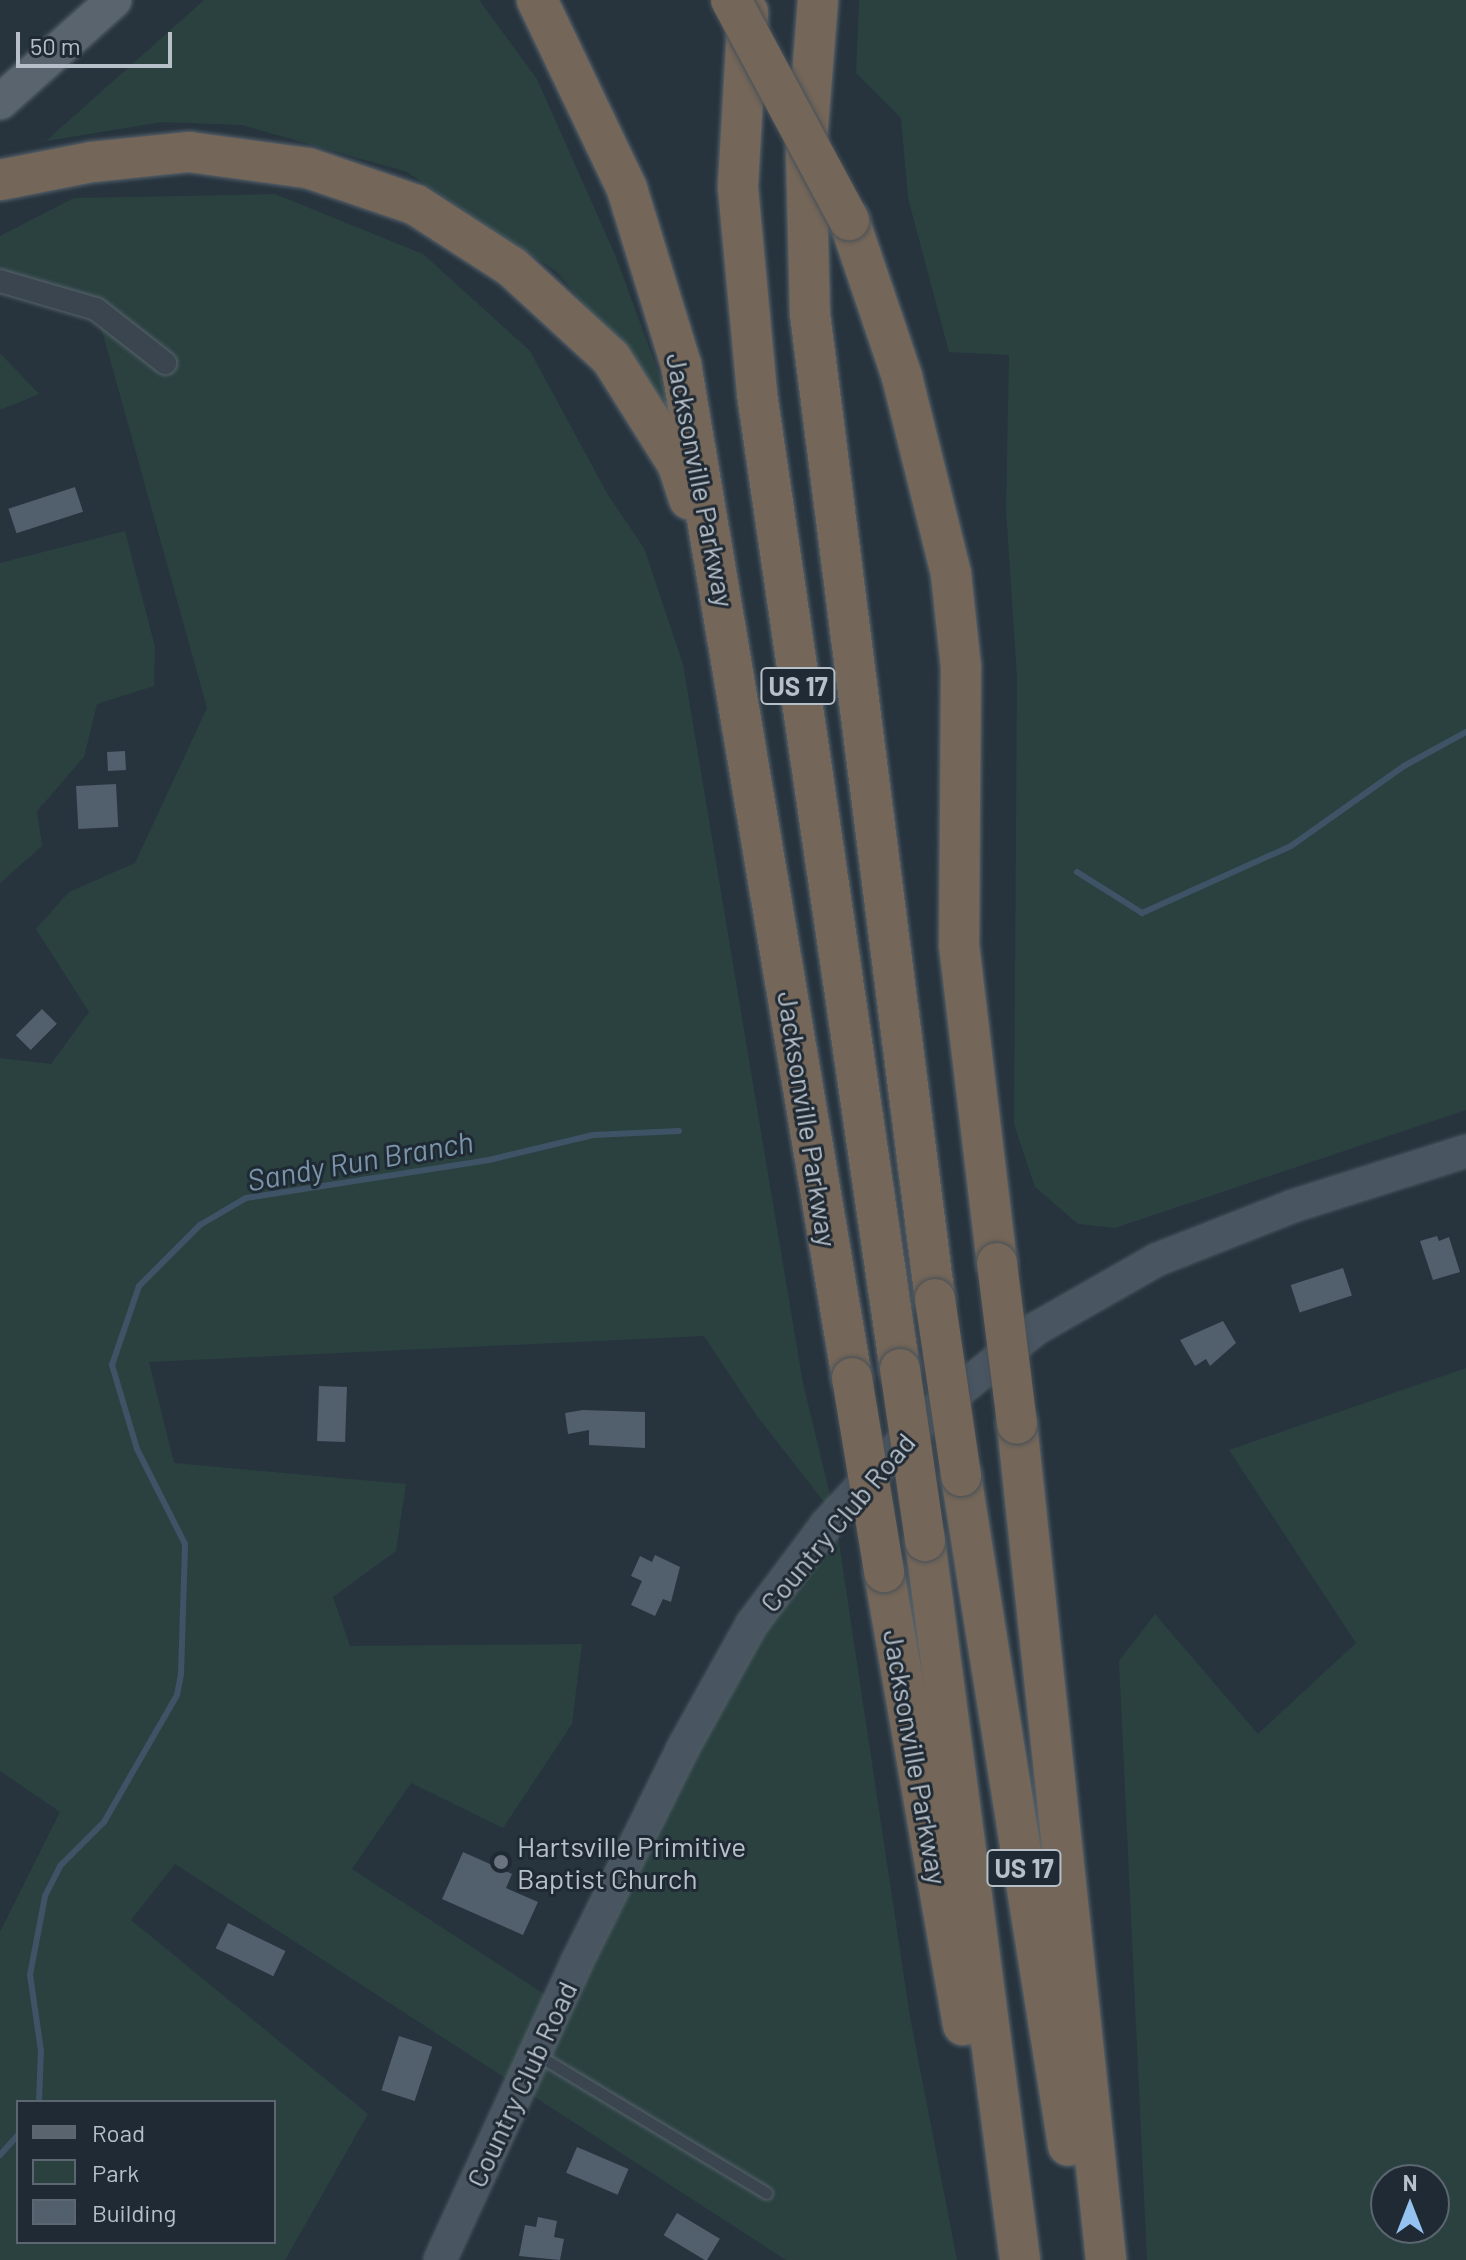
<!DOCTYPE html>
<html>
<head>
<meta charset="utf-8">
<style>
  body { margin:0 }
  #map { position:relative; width:1466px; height:2260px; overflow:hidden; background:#27343e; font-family:Barlow,sans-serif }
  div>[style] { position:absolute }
  .green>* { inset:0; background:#2a4140 }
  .stream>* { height:6px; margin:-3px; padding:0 3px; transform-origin:3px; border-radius:3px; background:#3e5366 }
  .building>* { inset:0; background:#525f6c; transform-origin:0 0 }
  .roads { filter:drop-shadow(0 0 2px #59636c) drop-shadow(0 0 2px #59636c) }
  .service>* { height:11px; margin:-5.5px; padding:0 5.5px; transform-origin:5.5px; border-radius:5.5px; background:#3b454f }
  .minor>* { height:22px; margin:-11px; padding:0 11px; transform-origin:11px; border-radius:11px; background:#3b454f }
  .secondary>* { height:30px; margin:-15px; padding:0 15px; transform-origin:15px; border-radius:15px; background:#495561 }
  .primary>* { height:34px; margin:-17px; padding:0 17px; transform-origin:17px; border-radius:17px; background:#59646e }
  .motorway>* { height:40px; margin:-20px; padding:0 20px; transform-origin:20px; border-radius:20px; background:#746658 }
  .bridges { filter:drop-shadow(0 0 2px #465059) drop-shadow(0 0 2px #465059) }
  .motorway-bridge>* { height:40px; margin:-20px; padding:0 20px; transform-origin:20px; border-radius:20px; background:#746658 }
  .dots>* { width:22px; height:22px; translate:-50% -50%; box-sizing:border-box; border:4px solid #202a34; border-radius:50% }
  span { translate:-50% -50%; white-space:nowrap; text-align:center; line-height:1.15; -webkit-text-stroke:6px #202a34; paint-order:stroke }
  .shield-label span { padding:2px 6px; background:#202a34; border:2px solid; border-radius:6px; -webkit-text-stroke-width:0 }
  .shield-label { font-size:26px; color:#b7c0c9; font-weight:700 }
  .street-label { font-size:28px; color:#b7c0c9 }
  .poi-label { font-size:28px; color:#b7c0c9 }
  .left { translate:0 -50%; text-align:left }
  .water-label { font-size:30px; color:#7a94aa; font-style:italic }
  .legend { position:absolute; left:16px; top:2100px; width:260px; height:144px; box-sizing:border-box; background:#202a34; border:2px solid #5c6670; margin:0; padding:10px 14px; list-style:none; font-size:24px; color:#b7c0c9 }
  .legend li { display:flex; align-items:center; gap:16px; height:40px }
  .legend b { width:40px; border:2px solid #5c6670 }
  .north { position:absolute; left:1370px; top:2164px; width:80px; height:80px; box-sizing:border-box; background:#202a34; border:2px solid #5c6670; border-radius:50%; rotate:0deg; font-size:22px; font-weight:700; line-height:32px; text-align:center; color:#b7c0c9 }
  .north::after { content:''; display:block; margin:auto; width:28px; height:36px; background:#94c2f1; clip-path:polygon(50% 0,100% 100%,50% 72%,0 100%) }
  .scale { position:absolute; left:16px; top:32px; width:156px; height:36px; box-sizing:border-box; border:4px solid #b7c0c9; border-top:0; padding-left:10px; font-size:24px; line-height:28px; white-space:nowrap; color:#b7c0c9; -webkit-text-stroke:6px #202a34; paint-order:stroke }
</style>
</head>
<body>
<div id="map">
  <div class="green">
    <div style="clip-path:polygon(204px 0,479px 0,537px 79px,616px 257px,673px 412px,557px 272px,407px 172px,242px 125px,162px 122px,46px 141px)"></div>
    <div style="clip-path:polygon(859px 0,1466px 0,1466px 1110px,1115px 1228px,1078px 1224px,1035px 1187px,1014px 1124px,1017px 677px,1006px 510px,1009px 355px,949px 352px,908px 198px,901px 118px,856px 73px)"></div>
    <div style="clip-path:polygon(evenodd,275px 194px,423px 254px,530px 351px,608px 495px,644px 548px,683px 664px,803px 1383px,835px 1516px,910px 2017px,957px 2260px,786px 2260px,175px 1864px,131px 1920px,368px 2114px,285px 2260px,0 2260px,0 1932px,60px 1812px,0 1771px,0 1058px,51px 1064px,89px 1012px,36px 929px,69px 892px,135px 863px,207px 708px,96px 309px,0 281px,0 236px,74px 198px,275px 194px,704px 1336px,757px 1416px,835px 1516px,683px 1748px,558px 2003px,352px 1869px,411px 1783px,503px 1828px,572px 1724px,582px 1644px,350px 1646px,333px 1597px,396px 1551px,406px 1484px,174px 1463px,149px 1362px,704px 1336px,275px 194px,18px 2102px,274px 2102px,274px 2242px,18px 2242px,18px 2102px)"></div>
    <div style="clip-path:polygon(0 353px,39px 394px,0 410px)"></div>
    <div style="clip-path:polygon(125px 531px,155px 647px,154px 686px,97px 704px,84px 757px,37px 811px,42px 846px,0 883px,0 563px)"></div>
    <div style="clip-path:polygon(evenodd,1466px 1368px,1466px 2260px,1147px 2260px,1119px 1661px,1155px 1614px,1258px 1734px,1356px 1643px,1229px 1450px,1466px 1368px,1386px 2180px,1434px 2180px,1434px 2228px,1386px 2228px,1386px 2180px)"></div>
  </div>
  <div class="stream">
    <div style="left:1077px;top:872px;width:77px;rotate:32.2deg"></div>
    <div style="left:1142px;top:913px;width:163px;rotate:-24.2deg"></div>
    <div style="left:1291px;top:846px;width:138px;rotate:-35.3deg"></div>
    <div style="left:1404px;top:766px;width:71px;rotate:-28.7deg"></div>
    <div style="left:39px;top:2102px;width:51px;rotate:-87.8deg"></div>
    <div style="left:41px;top:2051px;width:77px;rotate:-98.2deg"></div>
    <div style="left:30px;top:1975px;width:80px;rotate:-79.2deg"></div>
    <div style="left:45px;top:1896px;width:34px;rotate:-63deg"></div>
    <div style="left:60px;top:1866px;width:62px;rotate:-45deg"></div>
    <div style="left:104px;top:1822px;width:146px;rotate:-60.1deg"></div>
    <div style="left:177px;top:1695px;width:21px;rotate:-79deg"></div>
    <div style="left:181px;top:1674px;width:130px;rotate:-88.2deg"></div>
    <div style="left:185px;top:1544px;width:106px;rotate:-116.8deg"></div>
    <div style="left:137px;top:1449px;width:88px;rotate:-106.6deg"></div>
    <div style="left:112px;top:1365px;width:83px;rotate:-71.1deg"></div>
    <div style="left:139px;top:1286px;width:86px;rotate:-45deg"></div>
    <div style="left:200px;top:1225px;width:53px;rotate:-30.4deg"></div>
    <div style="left:246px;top:1198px;width:246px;rotate:-8.9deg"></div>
    <div style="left:489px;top:1160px;width:107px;rotate:-13.5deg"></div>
    <div style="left:593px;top:1135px;width:86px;rotate:-2.7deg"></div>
    <div style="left:0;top:2155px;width:27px;rotate:-48deg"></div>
  </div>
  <div class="building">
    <div style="left:75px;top:487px;width:26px;height:70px;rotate:72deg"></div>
    <div style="left:125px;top:751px;width:19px;height:18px;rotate:87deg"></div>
    <div style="left:116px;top:784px;width:43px;height:40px;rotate:87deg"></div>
    <div style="left:42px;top:1009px;width:21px;height:37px;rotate:45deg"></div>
    <div style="clip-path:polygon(1437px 1236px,1439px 1241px,1449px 1237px,1460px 1272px,1433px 1280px,1420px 1241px)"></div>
    <div style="left:1343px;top:1268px;width:29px;height:55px;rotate:72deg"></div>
    <div style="clip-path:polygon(1223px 1321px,1236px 1343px,1210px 1366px,1206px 1359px,1195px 1366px,1180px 1340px)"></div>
    <div style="left:319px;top:1386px;width:28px;height:55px;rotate:2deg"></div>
    <div style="clip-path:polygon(583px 1410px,645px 1412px,645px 1448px,589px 1445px,589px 1430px,568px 1434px,565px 1413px)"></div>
    <div style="clip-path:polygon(655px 1555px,680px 1567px,671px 1602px,663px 1599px,655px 1616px,631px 1605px,642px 1581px,631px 1576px,640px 1556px,652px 1562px)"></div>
    <div style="clip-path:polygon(463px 1852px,512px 1874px,506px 1888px,538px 1902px,523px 1935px,442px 1899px)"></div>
    <div style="left:228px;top:1923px;width:64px;height:28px;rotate:26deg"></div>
    <div style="left:399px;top:2036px;width:35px;height:57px;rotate:18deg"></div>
    <div style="left:577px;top:2147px;width:56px;height:28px;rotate:23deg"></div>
    <div style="left:677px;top:2213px;width:50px;height:26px;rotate:31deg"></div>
    <div style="clip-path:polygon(538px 2217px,557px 2221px,554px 2237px,564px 2239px,560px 2260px,519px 2256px,525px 2225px,536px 2227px)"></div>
  </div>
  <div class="roads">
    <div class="service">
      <div style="left:536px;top:2054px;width:269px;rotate:31.1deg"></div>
    </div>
    <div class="minor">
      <div style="left:0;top:281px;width:100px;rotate:16.3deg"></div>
      <div style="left:96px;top:309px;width:88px;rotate:38deg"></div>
    </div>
    <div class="secondary">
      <div style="left:440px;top:2260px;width:326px;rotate:-65.3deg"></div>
      <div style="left:576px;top:1964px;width:241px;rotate:-63.6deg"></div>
      <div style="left:683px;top:1748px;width:142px;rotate:-60.9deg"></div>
      <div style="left:752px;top:1624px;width:124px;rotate:-53.2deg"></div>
      <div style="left:826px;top:1525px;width:142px;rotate:-47.3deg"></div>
      <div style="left:922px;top:1421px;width:148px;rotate:-39deg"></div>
      <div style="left:1037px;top:1328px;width:137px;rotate:-29.7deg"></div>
      <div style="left:1156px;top:1260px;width:147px;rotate:-21.5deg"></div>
      <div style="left:1293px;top:1206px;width:182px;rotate:-17.6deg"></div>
    </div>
    <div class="primary">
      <div style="left:0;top:102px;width:153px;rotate:-41.8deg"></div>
    </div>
    <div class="motorway">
      <div style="left:537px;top:0;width:209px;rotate:64.5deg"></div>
      <div style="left:627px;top:189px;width:183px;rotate:72.9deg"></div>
      <div style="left:681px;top:364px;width:1028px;rotate:80.43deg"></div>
      <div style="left:818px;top:0;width:152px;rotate:94.5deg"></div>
      <div style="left:806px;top:152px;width:162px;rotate:88.6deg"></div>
      <div style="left:810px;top:314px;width:993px;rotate:82.77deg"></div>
      <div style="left:748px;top:12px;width:176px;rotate:93.3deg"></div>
      <div style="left:738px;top:188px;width:207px;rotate:84.7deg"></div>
      <div style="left:757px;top:394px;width:985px;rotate:81.66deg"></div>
      <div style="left:0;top:180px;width:94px;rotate:-11.1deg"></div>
      <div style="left:92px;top:162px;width:98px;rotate:-5.9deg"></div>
      <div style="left:189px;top:152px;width:120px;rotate:7.7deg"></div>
      <div style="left:308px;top:168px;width:114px;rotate:18.9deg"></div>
      <div style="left:416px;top:205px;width:114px;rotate:32.9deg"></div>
      <div style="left:512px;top:267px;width:134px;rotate:42.6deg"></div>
      <div style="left:611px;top:358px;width:126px;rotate:57.9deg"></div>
      <div style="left:678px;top:465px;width:36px;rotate:72deg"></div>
      <div style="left:849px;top:220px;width:166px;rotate:71.3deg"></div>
      <div style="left:902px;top:377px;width:203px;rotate:76deg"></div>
      <div style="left:951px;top:574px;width:94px;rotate:83.9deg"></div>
      <div style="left:961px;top:667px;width:278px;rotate:90.4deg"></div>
      <div style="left:959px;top:945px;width:320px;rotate:83.2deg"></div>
      <div style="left:1017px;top:1424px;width:841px;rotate:83.92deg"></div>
      <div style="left:961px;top:1476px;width:678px;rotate:80.91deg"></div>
      <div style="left:925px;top:1541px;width:725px;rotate:82.47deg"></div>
      <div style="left:884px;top:1572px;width:460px;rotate:80.1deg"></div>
    </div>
  </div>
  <div class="bridges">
    <div class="motorway-bridge">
      <div style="left:731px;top:0;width:250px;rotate:61.8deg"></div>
      <div style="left:997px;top:1263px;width:162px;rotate:82.9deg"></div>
      <div style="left:935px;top:1299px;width:179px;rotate:81.6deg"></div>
      <div style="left:900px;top:1369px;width:174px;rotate:81.7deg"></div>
      <div style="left:852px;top:1378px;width:197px;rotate:80.6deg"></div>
    </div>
  </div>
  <div class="dots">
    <div style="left:501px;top:1862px;background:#6b7280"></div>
  </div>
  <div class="shield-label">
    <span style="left:798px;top:686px">US 17</span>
    <span style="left:1024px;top:1868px">US 17</span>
  </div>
  <div class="street-label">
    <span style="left:701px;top:480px;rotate:79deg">Jacksonville Parkway</span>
    <span style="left:808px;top:1119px;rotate:81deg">Jacksonville Parkway</span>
    <span style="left:837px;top:1522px;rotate:-50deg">Country Club Road</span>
    <span style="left:916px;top:1757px;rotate:80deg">Jacksonville Parkway</span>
    <span style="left:521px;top:2084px;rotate:-65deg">Country Club Road</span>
  </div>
  <div class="poi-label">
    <span class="left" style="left:517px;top:1862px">Hartsville Primitive<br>Baptist Church</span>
  </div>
  <div class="water-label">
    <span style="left:360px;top:1160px;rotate:-10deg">Sandy Run Branch</span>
  </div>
  <ul class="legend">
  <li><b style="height:10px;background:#59646e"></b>Road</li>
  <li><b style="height:22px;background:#2a4140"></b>Park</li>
  <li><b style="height:22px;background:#525f6c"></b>Building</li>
  </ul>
  <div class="north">N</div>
  <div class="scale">50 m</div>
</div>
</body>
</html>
